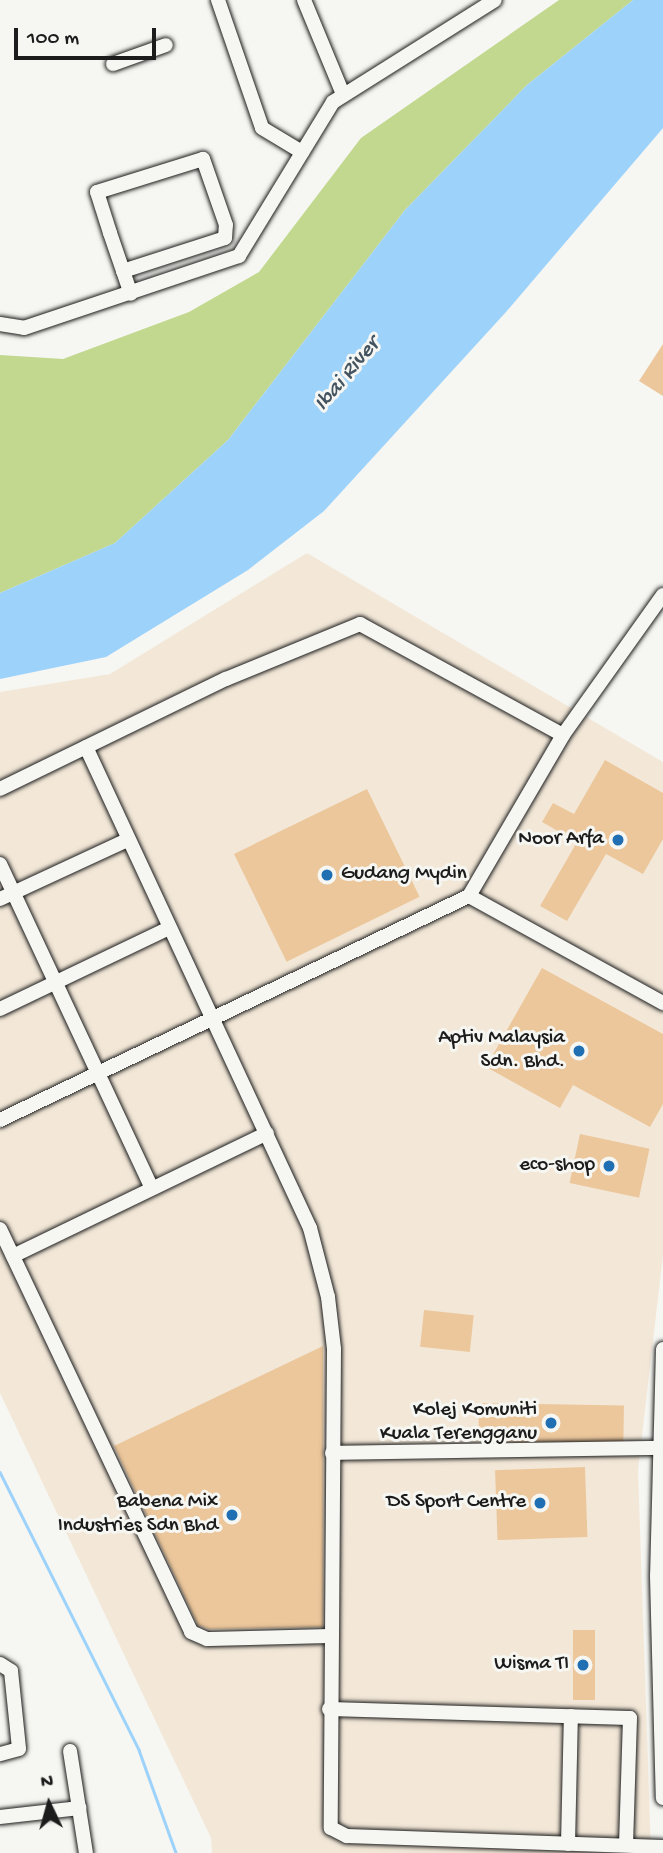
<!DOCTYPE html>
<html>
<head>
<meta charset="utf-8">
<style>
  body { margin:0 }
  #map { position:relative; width:663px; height:1853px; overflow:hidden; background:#f6f6f2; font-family:"Gochi Hand",sans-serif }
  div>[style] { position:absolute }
  .built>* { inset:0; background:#f3e8d8 }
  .green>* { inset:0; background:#c1d88e }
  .water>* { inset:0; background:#9dd2fb }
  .stream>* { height:2.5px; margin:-1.25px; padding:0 1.25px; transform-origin:1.25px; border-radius:1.25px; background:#9dd2fb }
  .building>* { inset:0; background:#ecc79c; transform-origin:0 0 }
  .roads { filter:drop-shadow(0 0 2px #1c1c1c) drop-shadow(0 0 2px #1c1c1c) }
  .minor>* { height:14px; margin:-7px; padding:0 7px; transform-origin:7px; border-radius:7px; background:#f6f6f2 }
  .dots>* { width:19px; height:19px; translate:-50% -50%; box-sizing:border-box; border:4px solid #f6f6f2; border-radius:50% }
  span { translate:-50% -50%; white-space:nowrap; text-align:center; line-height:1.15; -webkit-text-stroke:6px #f6f6f2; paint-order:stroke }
  .poi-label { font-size:21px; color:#1c1c1c }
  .right { translate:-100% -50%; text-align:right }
  .left { translate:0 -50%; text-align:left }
  .water-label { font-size:23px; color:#43535f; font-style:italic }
  .north { position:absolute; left:14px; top:1769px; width:70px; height:70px; -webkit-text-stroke:5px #f6f6f2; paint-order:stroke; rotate:355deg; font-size:19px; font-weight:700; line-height:28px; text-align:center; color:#1c1c1c }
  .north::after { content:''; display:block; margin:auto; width:24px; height:32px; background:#1c1c1c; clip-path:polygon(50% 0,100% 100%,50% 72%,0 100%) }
  .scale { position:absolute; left:14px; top:28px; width:142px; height:32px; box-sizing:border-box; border:4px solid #1c1c1c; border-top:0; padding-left:9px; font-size:21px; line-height:24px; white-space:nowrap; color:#1c1c1c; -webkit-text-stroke:5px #f6f6f2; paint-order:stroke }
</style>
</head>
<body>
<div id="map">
  <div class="built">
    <div style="clip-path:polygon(307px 553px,663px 762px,663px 1255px,638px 1470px,651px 1853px,212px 1853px,211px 1838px,0 1393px,0 692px,110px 674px)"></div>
  </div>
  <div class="green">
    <div style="clip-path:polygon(559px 0,633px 0,527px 85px,405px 210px,228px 440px,115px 543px,0 593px,0 355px,63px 359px,189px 312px,259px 272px,361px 138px)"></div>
  </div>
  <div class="water">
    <div style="clip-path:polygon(633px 0,663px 0,663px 128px,506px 312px,324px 511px,248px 570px,106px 657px,0 679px,0 593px,115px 543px,228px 440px,405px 210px,527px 85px)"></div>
  </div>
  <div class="stream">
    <div style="left:0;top:1472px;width:311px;rotate:63.4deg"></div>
    <div style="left:139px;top:1750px;width:109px;rotate:70.2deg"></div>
  </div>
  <div class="building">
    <div style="clip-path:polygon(663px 344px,663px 396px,639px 381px)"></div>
    <div style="clip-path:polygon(605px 760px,663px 793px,663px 839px,643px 874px,606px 854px,567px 921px,540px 906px,577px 842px,542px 822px,553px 803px,574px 814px)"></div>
    <div style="left:367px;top:789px;width:120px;height:148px;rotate:64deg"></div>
    <div style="clip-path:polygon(542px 968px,663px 1034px,663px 1104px,650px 1127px,573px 1085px,560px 1108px,486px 1067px)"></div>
    <div style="left:580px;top:1134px;width:71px;height:50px;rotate:12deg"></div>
    <div style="left:424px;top:1310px;width:50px;height:37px;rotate:6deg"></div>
    <div style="clip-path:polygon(323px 1346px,323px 1627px,209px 1629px,198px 1625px,114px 1446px)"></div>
    <div style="left:479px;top:1403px;width:145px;height:38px;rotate:1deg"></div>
    <div style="left:585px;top:1467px;width:70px;height:90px;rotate:88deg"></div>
    <div style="left:573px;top:1630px;width:22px;height:70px"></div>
  </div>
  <div class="roads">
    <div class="minor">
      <div style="left:218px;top:0;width:135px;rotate:71deg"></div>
      <div style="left:262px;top:128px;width:47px;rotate:31deg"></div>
      <div style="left:304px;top:0;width:102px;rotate:67.5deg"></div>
      <div style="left:113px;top:64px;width:56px;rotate:-19.7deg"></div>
      <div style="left:123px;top:271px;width:107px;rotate:-17.9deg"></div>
      <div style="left:225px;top:238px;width:13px;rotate:-86deg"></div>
      <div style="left:226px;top:225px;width:70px;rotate:-109.2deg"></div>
      <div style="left:203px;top:159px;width:111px;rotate:162.7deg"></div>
      <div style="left:97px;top:192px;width:43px;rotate:72.4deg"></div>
      <div style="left:110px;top:233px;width:40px;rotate:71.1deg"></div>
      <div style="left:123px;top:271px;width:24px;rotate:71deg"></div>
      <div style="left:0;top:324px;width:24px;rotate:9deg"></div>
      <div style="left:24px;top:328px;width:227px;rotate:-18.5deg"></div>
      <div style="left:239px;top:256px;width:180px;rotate:-58.6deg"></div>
      <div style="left:333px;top:102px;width:191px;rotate:-32.2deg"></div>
      <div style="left:86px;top:747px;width:531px;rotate:65.03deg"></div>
      <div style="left:310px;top:1228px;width:71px;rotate:75.4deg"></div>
      <div style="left:328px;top:1297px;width:52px;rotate:83.4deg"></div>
      <div style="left:334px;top:1349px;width:479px;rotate:90.4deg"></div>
      <div style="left:331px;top:1828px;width:18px;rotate:27deg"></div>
      <div style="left:347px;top:1836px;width:316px;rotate:2deg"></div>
      <div style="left:0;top:789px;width:251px;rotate:-26deg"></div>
      <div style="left:226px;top:679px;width:145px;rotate:-22.3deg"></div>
      <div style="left:360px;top:624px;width:231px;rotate:28.7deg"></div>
      <div style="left:0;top:864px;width:358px;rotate:64.9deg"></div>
      <div style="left:469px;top:896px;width:186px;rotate:-59.7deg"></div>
      <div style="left:563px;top:735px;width:172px;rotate:-54.5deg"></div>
      <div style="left:0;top:899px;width:140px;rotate:-24.9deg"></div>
      <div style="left:0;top:1009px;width:187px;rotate:-25.6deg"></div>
      <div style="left:0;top:1120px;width:520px;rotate:-25.53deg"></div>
      <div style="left:469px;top:896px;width:222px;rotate:28.9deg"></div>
      <div style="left:0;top:1229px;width:446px;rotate:64.6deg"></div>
      <div style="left:191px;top:1632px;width:17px;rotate:24deg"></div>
      <div style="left:207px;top:1639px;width:125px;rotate:-1.4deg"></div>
      <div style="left:13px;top:1256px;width:282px;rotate:-25.8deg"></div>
      <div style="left:663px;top:1349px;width:227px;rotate:91.5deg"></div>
      <div style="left:657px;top:1576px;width:222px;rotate:88.5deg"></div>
      <div style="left:332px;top:1453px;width:326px;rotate:-0.9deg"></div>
      <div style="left:0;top:1664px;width:13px;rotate:32deg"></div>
      <div style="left:11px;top:1671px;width:78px;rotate:84.1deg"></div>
      <div style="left:19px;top:1749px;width:20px;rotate:165deg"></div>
      <div style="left:329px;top:1709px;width:301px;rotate:1.7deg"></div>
      <div style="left:630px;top:1718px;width:127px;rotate:91.8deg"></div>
      <div style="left:70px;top:1751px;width:103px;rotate:81.1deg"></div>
      <div style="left:0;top:1817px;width:80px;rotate:-6.5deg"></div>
      <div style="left:568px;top:1844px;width:128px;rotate:-88.7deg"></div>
    </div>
  </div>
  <div class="dots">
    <div style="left:618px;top:840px;background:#1f6fb2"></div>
    <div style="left:327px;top:875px;background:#1f6fb2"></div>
    <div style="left:579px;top:1051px;background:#1f6fb2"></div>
    <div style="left:609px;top:1166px;background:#1f6fb2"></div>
    <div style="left:551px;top:1423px;background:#1f6fb2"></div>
    <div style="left:540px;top:1503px;background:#1f6fb2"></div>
    <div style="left:232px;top:1515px;background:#1f6fb2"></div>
    <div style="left:583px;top:1665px;background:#1f6fb2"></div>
  </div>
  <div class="poi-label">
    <span class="right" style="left:604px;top:840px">Noor Arfa</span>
    <span class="left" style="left:341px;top:875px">Gudang Mydin</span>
    <span class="right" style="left:565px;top:1051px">Aptiv Malaysia<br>Sdn. Bhd.</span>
    <span class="right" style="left:595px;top:1166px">eco-shop</span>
    <span class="right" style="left:537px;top:1423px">Kolej Komuniti<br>Kuala Terengganu</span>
    <span class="right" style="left:218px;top:1515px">Babena Mix<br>Industries Sdn Bhd</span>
    <span class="right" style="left:526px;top:1503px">DS Sport Centre</span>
    <span class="right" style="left:569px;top:1665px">Wisma TI</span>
  </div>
  <div class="water-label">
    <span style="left:348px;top:375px;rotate:-50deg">Ibai River</span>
  </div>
  <div class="north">N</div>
  <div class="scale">100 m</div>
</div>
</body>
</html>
